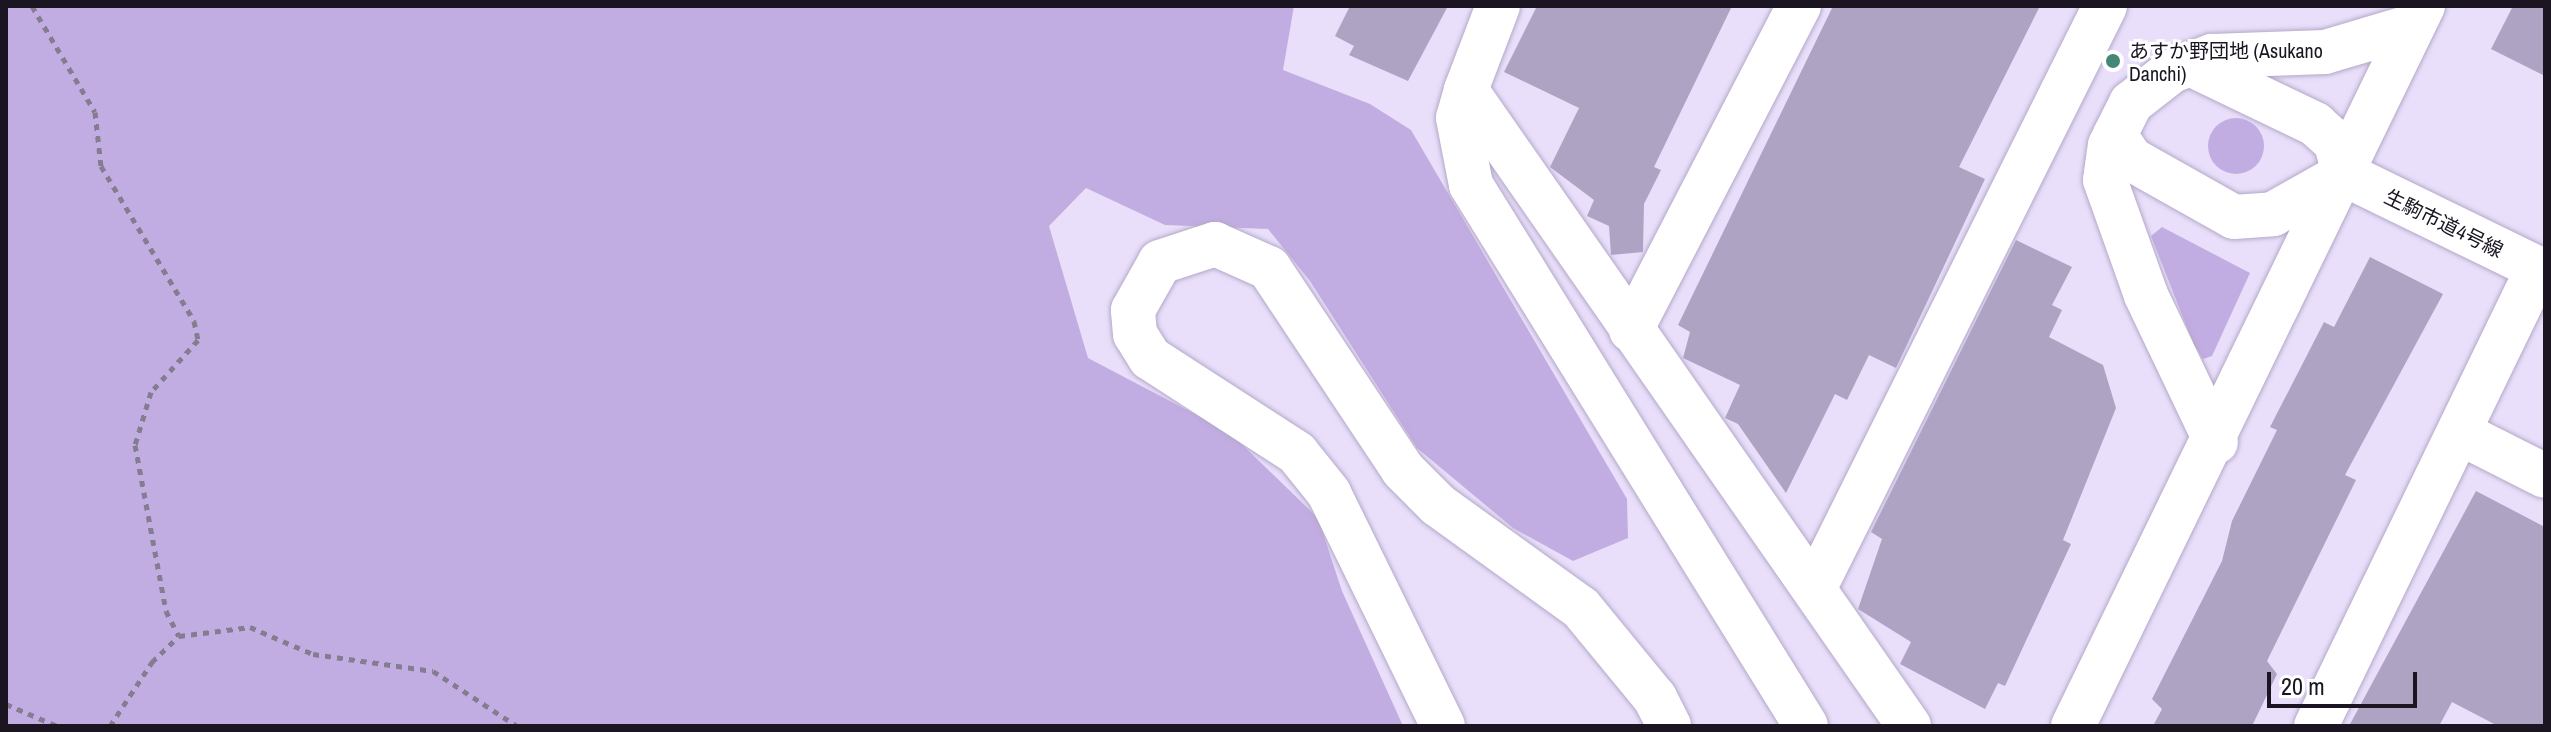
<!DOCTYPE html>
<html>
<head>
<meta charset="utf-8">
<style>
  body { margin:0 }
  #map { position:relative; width:2551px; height:732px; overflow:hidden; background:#e9dffa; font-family:"Archivo Narrow","Noto Sans JP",sans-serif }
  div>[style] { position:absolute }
  .green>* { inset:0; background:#c2ade2 }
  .round { border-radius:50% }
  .building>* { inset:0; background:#afa3c4 }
  .path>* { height:5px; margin-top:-2.5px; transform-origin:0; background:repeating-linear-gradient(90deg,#847d91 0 6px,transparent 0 12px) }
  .roads { filter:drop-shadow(0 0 2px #b4a8c9) drop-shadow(0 0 2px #b4a8c9) }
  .minor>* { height:44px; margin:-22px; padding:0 22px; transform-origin:22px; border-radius:22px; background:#fff }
  .dots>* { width:22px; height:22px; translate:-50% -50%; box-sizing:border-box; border:4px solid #fff; border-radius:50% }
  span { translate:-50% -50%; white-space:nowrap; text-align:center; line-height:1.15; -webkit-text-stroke:6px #fff; paint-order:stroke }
  .poi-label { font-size:20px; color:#1a1521 }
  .left { translate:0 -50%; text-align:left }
  .street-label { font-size:20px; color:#1a1521 }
  .frame { position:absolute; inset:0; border:8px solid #1a1521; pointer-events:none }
  .scale { position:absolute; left:2267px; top:672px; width:150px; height:36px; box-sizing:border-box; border:4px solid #1a1521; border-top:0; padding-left:10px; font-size:24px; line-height:28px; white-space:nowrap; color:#1a1521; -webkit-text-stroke:6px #fff; paint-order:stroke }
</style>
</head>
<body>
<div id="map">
  <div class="green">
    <div style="clip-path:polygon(6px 6px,1294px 6px,1283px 70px,1370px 104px,1411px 130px,1627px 499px,1628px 538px,1573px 561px,1513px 528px,1417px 448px,1310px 281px,1268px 229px,1165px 225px,1086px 188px,1049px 226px,1088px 358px,1229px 432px,1318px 518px,1342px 591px,1403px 726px,6px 726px)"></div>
    <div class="round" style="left:2208px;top:118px;width:56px;height:56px"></div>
    <div style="clip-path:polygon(2162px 227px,2250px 273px,2212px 356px,2203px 359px,2194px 345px,2151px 236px)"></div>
  </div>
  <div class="building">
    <div style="clip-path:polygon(1350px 6px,1448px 6px,1408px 81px,1349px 55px,1354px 46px,1335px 36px)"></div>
    <div style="clip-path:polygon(1537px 6px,1732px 6px,1654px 167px,1661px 170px,1644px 204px,1643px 252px,1611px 255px,1609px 226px,1587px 216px,1594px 200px,1550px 167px,1579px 108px,1504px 72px)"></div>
    <div style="clip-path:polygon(1833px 6px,2040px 6px,1959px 167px,1985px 179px,1896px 368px,1869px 355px,1847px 400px,1835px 394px,1786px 493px,1738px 424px,1725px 418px,1740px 385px,1683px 358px,1690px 332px,1678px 325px)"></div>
    <div style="clip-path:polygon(2513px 6px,2545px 6px,2545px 76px,2491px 49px)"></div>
    <div style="clip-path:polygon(2016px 240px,2072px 267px,2052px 305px,2062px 310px,2049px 337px,2103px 365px,2116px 408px,2063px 540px,2071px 544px,2005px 686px,1998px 683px,1985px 709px,1900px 664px,1911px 642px,1858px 609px,1882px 539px,1871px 532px)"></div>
    <div style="clip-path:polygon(2370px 257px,2443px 294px,2345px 475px,2356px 480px,2267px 661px,2277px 674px,2252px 726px,2153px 726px,2162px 709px,2152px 699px,2222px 561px,2232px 521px,2277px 430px,2270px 427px,2324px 322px,2334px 327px)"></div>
    <div style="clip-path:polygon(2476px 491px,2545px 527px,2545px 726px,2498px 726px,2452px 702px,2439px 726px,2349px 726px)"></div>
  </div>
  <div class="path">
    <div style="left:32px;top:6px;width:123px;rotate:59.3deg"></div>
    <div style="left:95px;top:112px;width:54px;rotate:83.7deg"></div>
    <div style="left:101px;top:166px;width:181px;rotate:59deg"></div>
    <div style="left:194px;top:321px;width:19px;rotate:78deg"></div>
    <div style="left:198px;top:340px;width:70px;rotate:132.1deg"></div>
    <div style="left:151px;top:392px;width:55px;rotate:106.8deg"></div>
    <div style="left:135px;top:445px;width:169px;rotate:79.4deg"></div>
    <div style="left:166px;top:611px;width:28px;rotate:63deg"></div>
    <div style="left:6px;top:704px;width:56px;rotate:23.3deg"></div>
    <div style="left:110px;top:726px;width:77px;rotate:-56.7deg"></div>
    <div style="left:152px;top:662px;width:37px;rotate:-44deg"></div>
    <div style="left:179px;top:636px;width:72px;rotate:-7.2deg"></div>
    <div style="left:250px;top:627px;width:69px;rotate:23.2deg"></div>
    <div style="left:313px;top:654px;width:121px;rotate:8.1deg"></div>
    <div style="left:433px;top:671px;width:100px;rotate:33.2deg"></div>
  </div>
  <div class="roads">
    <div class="minor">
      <div style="left:1498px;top:6px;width:90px;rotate:110.9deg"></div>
      <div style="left:1466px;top:90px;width:775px;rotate:55.14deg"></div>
      <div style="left:2190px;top:64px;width:139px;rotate:25.6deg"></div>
      <div style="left:2315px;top:124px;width:28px;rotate:42deg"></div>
      <div style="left:2336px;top:143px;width:32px;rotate:76deg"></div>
      <div style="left:1466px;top:90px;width:29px;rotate:106deg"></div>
      <div style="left:1458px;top:118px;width:68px;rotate:79deg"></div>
      <div style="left:1471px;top:185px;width:636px;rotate:58.23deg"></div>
      <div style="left:2115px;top:135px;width:29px;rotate:56deg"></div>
      <div style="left:2131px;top:159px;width:118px;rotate:29.4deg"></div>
      <div style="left:2234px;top:217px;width:39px;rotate:-4deg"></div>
      <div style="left:2273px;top:214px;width:81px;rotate:-29.4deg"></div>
      <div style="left:2344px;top:174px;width:224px;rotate:26deg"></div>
      <div style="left:1631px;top:330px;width:365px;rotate:-62.6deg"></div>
      <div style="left:2460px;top:433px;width:95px;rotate:26.8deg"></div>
      <div style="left:2216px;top:442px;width:163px;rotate:-115.5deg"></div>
      <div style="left:2146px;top:295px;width:122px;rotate:-109.6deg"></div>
      <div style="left:2105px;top:180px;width:35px;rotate:-82deg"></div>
      <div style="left:2110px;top:145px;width:47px;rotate:-63.4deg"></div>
      <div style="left:2131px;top:103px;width:52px;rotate:-38deg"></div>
      <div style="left:2172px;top:71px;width:43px;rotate:-20.6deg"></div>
      <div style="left:2212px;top:56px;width:113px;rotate:-2deg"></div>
      <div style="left:2325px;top:52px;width:92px;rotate:-16.5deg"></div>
      <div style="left:1815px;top:587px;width:649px;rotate:-63.47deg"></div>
      <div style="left:1443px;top:726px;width:259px;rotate:-116.1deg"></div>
      <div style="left:1329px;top:493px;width:51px;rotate:-128.7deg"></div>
      <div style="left:1297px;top:453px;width:175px;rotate:-147.1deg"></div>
      <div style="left:1150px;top:358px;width:28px;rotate:-122deg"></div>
      <div style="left:1135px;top:334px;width:24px;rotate:-95deg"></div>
      <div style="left:1133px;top:310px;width:55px;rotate:-60.6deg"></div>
      <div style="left:1160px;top:262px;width:58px;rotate:-18.1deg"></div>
      <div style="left:1215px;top:244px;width:59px;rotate:24deg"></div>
      <div style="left:1269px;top:268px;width:242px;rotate:56.4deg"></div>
      <div style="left:1403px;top:470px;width:49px;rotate:45deg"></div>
      <div style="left:1438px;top:505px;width:176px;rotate:35.8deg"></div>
      <div style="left:1581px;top:608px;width:117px;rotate:50.6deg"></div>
      <div style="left:1655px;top:698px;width:31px;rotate:63deg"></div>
      <div style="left:2073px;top:726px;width:801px;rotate:-64.08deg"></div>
      <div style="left:2316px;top:726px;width:509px;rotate:-64.14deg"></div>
    </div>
  </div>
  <div class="dots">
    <div style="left:2113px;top:61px;background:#448677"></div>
  </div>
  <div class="poi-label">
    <span class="left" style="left:2129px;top:62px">あすか野団地 (Asukano<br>Danchi)</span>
  </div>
  <div class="street-label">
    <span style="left:2444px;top:223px;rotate:26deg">生駒市道4号線</span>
  </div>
  <div class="frame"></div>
  <div class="scale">20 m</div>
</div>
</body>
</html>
